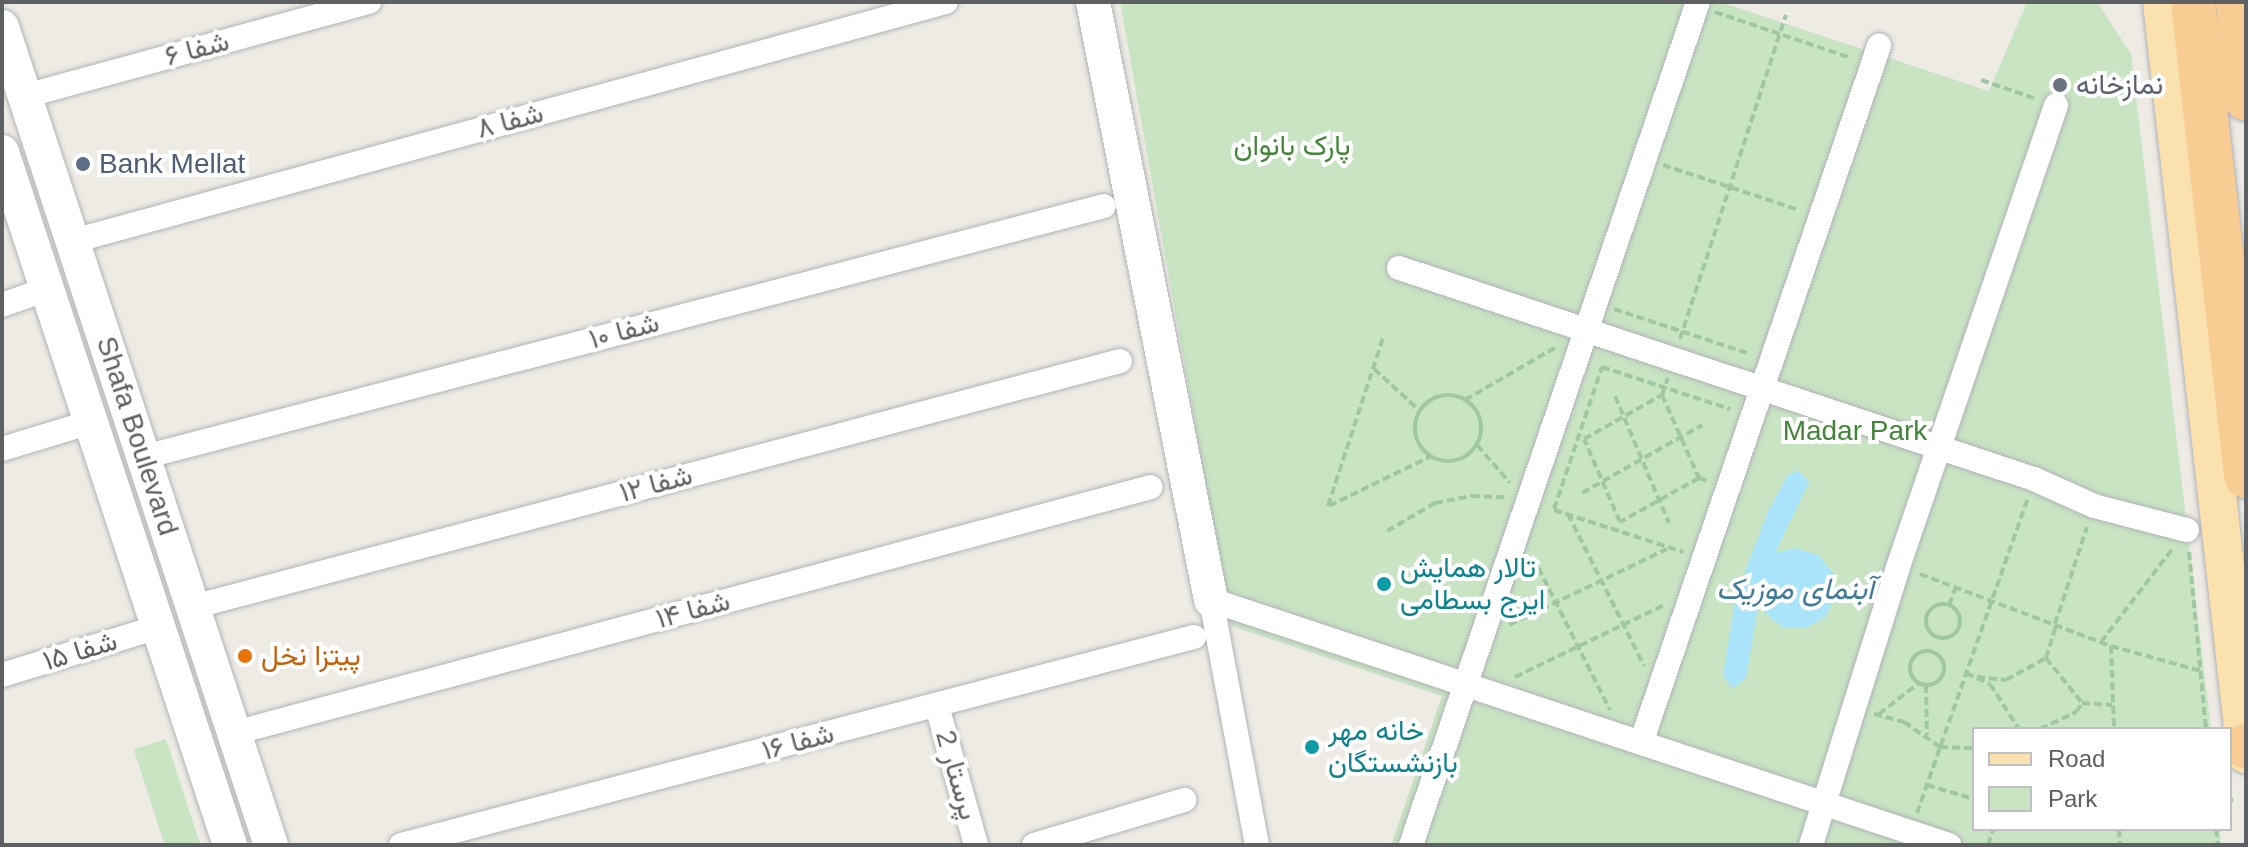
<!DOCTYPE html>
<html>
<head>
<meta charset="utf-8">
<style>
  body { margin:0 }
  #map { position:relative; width:2248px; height:847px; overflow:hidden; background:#eeebe5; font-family:Arial,Vazirmatn,sans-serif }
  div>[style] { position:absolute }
  .green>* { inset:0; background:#c8e4c3; transform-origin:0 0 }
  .water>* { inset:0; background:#a9e4fa }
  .path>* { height:4px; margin-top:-2px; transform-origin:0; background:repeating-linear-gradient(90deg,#9ec7a2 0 8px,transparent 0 12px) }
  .path>.ring { margin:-2px; padding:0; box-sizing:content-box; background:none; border:4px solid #9ec7a2; border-radius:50% }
  .roads { filter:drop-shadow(0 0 2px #b0b3b6) drop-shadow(0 0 2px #b0b3b6) }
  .street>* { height:24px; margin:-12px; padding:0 12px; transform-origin:12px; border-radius:12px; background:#fff }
  .secondary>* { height:34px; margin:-17px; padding:0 17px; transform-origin:17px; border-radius:17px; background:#fff }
  .primary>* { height:38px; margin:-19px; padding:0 19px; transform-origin:19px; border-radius:19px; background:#fae1ae }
  .highway>* { height:44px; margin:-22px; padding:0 22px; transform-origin:22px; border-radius:22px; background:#f7cd93 }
  .dots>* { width:22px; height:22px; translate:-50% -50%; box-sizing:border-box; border:4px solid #fff; border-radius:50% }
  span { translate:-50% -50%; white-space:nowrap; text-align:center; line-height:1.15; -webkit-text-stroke:8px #fff; paint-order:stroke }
  .street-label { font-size:28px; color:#5d6164 }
  .worship-label { font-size:28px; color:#5b616d }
  .left { translate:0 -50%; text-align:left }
  .park-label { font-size:28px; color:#44853b }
  .service-label { font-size:28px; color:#4e5e75 }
  .culture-label { font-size:28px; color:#0d838f }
  .food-label { font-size:28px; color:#c56008 }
  .water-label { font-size:30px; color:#407b9a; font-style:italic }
  .frame { position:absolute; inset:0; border:4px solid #5d6164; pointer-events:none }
  .legend { position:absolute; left:1972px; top:727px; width:260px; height:104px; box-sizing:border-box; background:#fff; border:2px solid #bec0c1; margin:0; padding:10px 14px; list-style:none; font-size:24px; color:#5d6164 }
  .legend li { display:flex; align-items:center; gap:16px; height:40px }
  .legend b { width:40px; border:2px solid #bec0c1 }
</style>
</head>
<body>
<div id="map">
  <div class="green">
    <div style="clip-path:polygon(1120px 2px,1720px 2px,1989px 91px,2027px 2px,2097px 2px,2131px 54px,2211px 729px,1974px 729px,1974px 829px,2220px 829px,2221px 845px,1391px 845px,1442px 696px,1231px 626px)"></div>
    <div style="left:166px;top:739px;width:112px;height:34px;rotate:72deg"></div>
  </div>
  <div class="water">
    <div style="clip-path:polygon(1798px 470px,1809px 482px,1775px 553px,1795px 548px,1818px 555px,1833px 573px,1836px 595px,1826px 616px,1806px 628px,1783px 628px,1758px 607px,1746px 678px,1733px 688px,1723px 676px,1736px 596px,1767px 514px,1787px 476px)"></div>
  </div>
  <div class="path">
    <div style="left:1715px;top:12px;width:144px;rotate:18.7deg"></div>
    <div style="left:1981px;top:80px;width:56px;rotate:18.8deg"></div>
    <div style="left:1663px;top:165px;width:143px;rotate:18.3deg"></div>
    <div style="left:1614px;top:309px;width:143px;rotate:18.3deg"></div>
    <div style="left:1680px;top:339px;width:341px;rotate:-71.9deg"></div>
    <div style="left:1374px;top:369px;width:62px;rotate:42.4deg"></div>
    <div style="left:1662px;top:395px;width:18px;rotate:-71deg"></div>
    <div class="ring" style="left:1415px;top:395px;width:62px;height:62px"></div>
    <div style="left:1615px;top:396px;width:138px;rotate:67deg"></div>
    <div style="left:1465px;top:400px;width:105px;rotate:-30.2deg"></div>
    <div style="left:1477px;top:445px;width:50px;rotate:49deg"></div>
    <div style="left:1699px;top:478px;width:90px;rotate:150.9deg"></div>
    <div style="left:1620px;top:522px;width:90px;rotate:-113.4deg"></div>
    <div style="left:1584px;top:439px;width:90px;rotate:-29.4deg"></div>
    <div style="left:1662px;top:395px;width:91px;rotate:66deg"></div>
    <div style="left:1699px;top:478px;width:12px;rotate:20deg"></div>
    <div style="left:1582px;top:493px;width:138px;rotate:-29.5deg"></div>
    <div style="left:1328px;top:506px;width:177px;rotate:-71.9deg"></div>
    <div style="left:1329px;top:506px;width:114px;rotate:-26.1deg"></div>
    <div style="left:1554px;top:509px;width:150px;rotate:-71.3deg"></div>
    <div style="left:1602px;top:367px;width:135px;rotate:18.2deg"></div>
    <div style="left:1554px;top:510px;width:136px;rotate:18deg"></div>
    <div style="left:1568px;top:514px;width:170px;rotate:63.4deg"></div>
    <div style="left:1387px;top:531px;width:56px;rotate:-30.3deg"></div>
    <div style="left:1435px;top:503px;width:38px;rotate:-11deg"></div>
    <div style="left:1472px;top:496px;width:35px;rotate:2deg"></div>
    <div style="left:2189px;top:552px;width:178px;rotate:84.5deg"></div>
    <div style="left:1533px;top:557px;width:171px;rotate:63.3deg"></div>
    <div style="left:1920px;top:574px;width:204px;rotate:20.7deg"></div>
    <div style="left:2111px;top:646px;width:93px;rotate:15.5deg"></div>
    <div class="ring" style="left:1926px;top:604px;width:30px;height:30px"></div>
    <div style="left:1949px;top:605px;width:19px;rotate:-69deg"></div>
    <div style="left:2055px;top:624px;width:102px;rotate:-71.7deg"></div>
    <div style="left:1509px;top:625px;width:175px;rotate:-25.7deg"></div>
    <div style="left:2101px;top:642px;width:118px;rotate:-52.5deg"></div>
    <div style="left:2111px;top:646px;width:83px;rotate:87.9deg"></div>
    <div class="ring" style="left:1910px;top:651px;width:30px;height:30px"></div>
    <div style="left:2046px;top:658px;width:58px;rotate:51.3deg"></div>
    <div style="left:2082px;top:703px;width:30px;rotate:4deg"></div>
    <div style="left:1966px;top:673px;width:26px;rotate:25deg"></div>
    <div style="left:1990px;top:684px;width:54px;rotate:57.2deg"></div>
    <div style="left:1515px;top:677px;width:168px;rotate:-25.8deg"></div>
    <div style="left:1977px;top:677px;width:29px;rotate:6deg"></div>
    <div style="left:2006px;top:680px;width:46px;rotate:-28.8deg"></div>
    <div style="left:2046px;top:658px;width:34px;rotate:-73deg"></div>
    <div style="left:1926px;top:685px;width:50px;rotate:88.9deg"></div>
    <div style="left:1874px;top:714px;width:31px;rotate:15deg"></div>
    <div style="left:1904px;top:722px;width:44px;rotate:34.8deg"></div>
    <div style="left:1940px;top:747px;width:34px;rotate:2deg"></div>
    <div style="left:1879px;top:714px;width:51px;rotate:-37.8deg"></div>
    <div style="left:2040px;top:729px;width:40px;rotate:-25deg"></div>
    <div style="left:2076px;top:712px;width:11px;rotate:-56deg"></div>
    <div style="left:1927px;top:785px;width:49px;rotate:16.6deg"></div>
    <div style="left:2230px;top:800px;width:3px"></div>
    <div style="left:1917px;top:813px;width:332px;rotate:-70.6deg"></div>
    <div style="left:1990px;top:829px;width:19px"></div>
    <div style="left:2119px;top:829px;width:16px;rotate:86deg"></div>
    <div style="left:2216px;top:829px;width:16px;rotate:83deg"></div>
    <div style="left:1988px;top:845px;width:16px;rotate:-72deg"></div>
  </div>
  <div class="roads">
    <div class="street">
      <div style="left:25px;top:96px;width:357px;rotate:-15.3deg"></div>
      <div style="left:73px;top:241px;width:905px;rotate:-15.31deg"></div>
      <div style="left:1399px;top:268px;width:669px;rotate:18.38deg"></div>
      <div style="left:2034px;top:479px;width:66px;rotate:24.2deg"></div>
      <div style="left:2094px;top:506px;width:96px;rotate:14.5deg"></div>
      <div style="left:2px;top:305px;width:48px;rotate:-19.6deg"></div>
      <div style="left:2px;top:449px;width:93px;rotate:-16.9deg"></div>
      <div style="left:144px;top:457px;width:992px;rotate:-14.65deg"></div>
      <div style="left:193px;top:607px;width:959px;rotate:-14.86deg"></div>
      <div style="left:2px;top:675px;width:163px;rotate:-17.1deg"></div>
      <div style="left:937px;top:706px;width:144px;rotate:74.3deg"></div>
      <div style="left:234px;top:733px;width:949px;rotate:-15.02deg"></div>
      <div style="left:1641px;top:743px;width:737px;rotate:-71.15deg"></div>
      <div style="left:401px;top:845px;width:820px;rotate:-14.7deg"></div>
      <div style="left:1034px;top:845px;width:157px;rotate:-16.7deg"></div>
      <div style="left:1257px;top:845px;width:249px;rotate:-100.6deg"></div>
      <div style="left:1211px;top:600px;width:778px;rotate:18.37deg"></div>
      <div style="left:1411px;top:845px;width:891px;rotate:-71.2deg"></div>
      <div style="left:1811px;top:845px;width:291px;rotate:-72.6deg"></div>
      <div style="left:1898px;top:567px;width:488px;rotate:-71.1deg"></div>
    </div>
    <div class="secondary">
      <div style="left:1093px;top:2px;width:610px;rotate:78.84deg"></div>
      <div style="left:2px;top:27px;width:861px;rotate:71.8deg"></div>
      <div style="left:2px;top:152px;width:730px;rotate:71.79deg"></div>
    </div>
    <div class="primary">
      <div style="left:2162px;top:2px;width:757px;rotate:83.63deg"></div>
    </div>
    <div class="highway">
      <div style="left:2193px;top:2px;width:477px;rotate:83.6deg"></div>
      <div style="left:2238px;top:2px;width:97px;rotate:85.3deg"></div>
      <div style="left:2245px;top:746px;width:1px"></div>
    </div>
  </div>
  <div class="dots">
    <div style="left:2060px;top:85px;background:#6b7280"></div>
    <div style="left:83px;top:164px;background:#5c6f8a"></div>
    <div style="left:1384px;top:584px;background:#0f9aa8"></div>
    <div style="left:245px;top:656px;background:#e8710a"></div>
    <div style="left:1312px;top:747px;background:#0f9aa8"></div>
  </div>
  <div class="street-label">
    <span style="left:197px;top:49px;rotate:-15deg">شفا ۶</span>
    <span style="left:510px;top:121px;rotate:-15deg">شفا ۸</span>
    <span style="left:624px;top:331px;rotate:-15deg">شفا ۱۰</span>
    <span style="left:137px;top:436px;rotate:72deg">Shafa Boulevard</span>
    <span style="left:656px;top:484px;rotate:-15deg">شفا ۱۲</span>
    <span style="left:693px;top:610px;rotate:-15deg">شفا ۱۴</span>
    <span style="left:80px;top:651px;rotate:-17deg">شفا ۱۵</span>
    <span style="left:798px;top:742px;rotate:-15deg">شفا ۱۶</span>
    <span style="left:957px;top:775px;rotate:74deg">پرستار 2</span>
  </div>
  <div class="worship-label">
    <span class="left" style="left:2076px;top:85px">نمازخانه</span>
  </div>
  <div class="park-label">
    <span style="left:1292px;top:146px">پارک بانوان</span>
    <span style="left:1855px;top:431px">Madar Park</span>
  </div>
  <div class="service-label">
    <span class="left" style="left:99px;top:164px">Bank Mellat</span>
  </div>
  <div class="culture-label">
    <span class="left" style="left:1400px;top:584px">تالار همایش<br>ایرج بسطامی</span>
    <span class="left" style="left:1328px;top:747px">خانه مهر<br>بازنشستگان</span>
  </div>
  <div class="food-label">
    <span class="left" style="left:261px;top:656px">پیتزا نخل</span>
  </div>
  <div class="water-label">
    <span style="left:1795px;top:589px">آبنمای موزیک</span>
  </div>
  <div class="frame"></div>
  <ul class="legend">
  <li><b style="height:10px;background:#fae1ae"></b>Road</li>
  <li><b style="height:22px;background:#c8e4c3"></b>Park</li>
  </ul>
</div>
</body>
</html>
